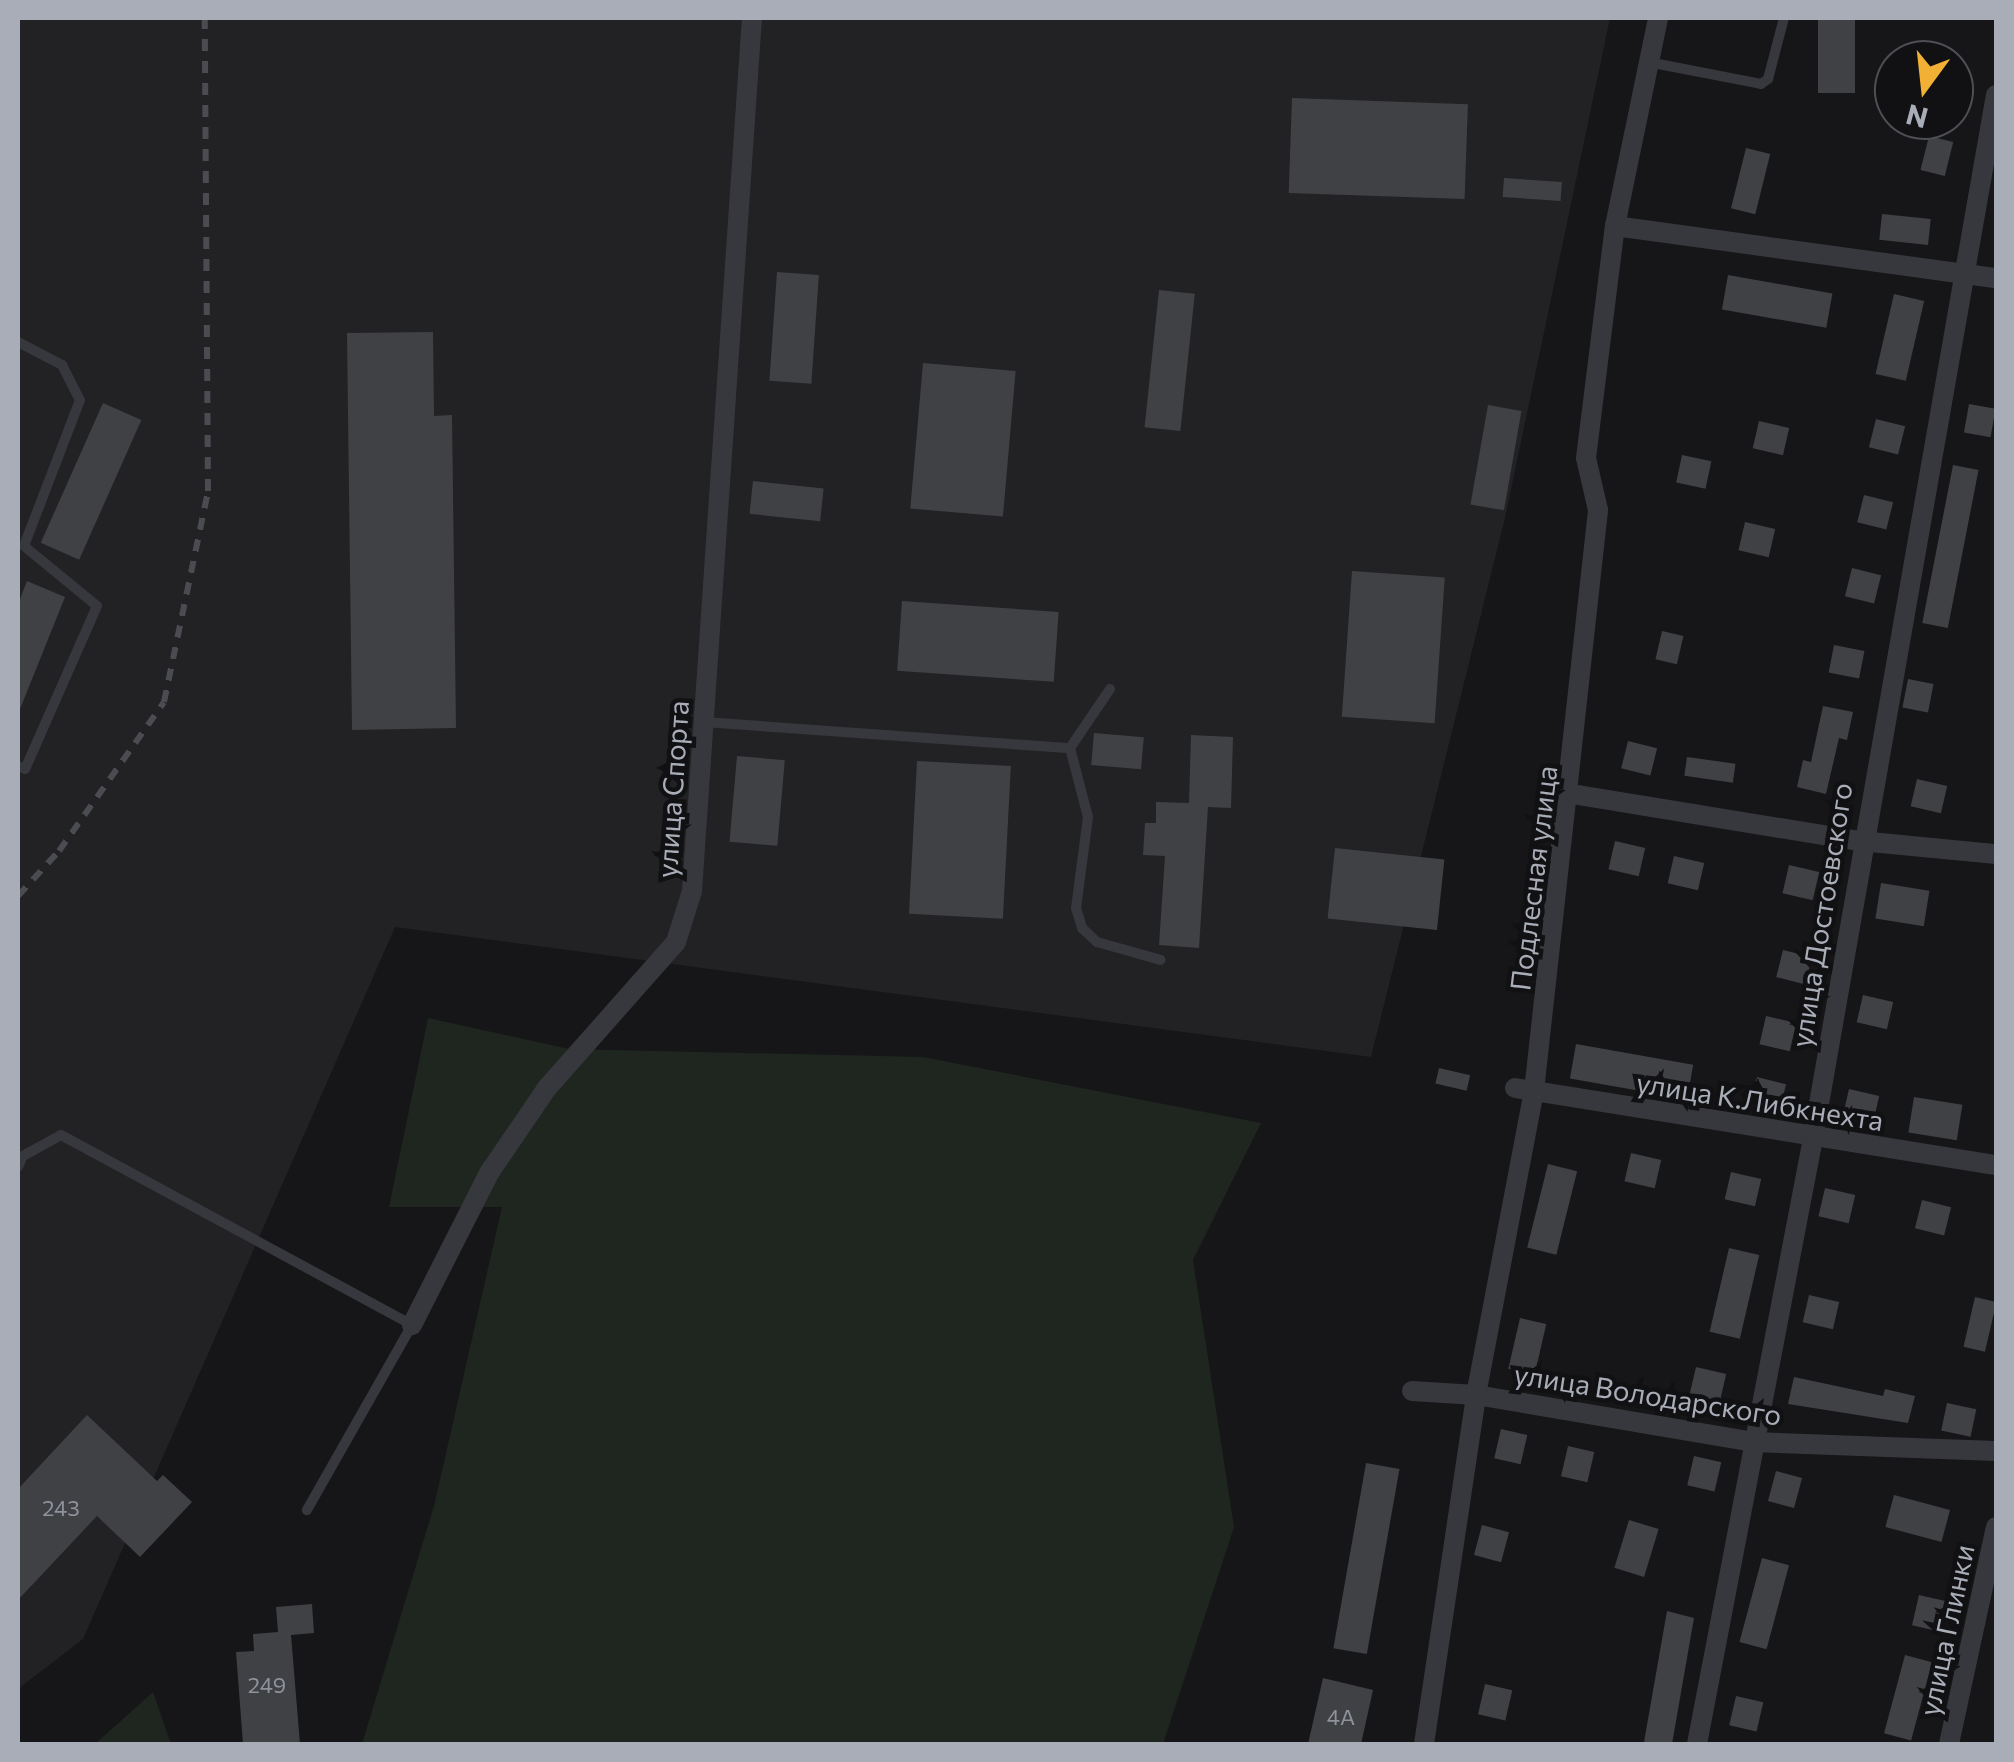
<!DOCTYPE html>
<html>
<head>
<meta charset="utf-8">
<style>
  body { margin:0 }
  #map { position:relative; width:2014px; height:1762px; overflow:hidden; background:#161618; font-family:Commissioner,sans-serif }
  div>[style] { position:absolute }
  .built>* { inset:0; background:#222225 }
  .green>* { inset:0; background:#1e261f }
  .building>* { inset:0; background:#404145; transform-origin:0 0 }
  .lane>* { height:10px; margin:-5px; padding:0 5px; transform-origin:5px; border-radius:5px; background:#37383d }
  .street>* { height:20px; margin:-10px; padding:0 10px; transform-origin:10px; border-radius:10px; background:#37383d }
  .rail>* { height:6px; margin-top:-3px; transform-origin:0; background:repeating-linear-gradient(90deg,#4a4c52 0 12px,transparent 0 22px) }
  span { translate:-50% -50%; white-space:nowrap; text-align:center; line-height:1.15; -webkit-text-stroke:9px #111113; paint-order:stroke }
  .number-label { font-size:22px; color:#8e929b }
  .number-label span { -webkit-text-stroke-width:0 }
  .street-label { font-size:28px; color:#a8adb8 }
  .frame { position:absolute; inset:0; border:20px solid #a8adb8; pointer-events:none }
  .north { position:absolute; left:1874px; top:40px; width:100px; height:100px; box-sizing:border-box; background:#111113; border:2px solid #4d4f55; border-radius:50%; rotate:195deg; font-size:28px; font-weight:700; line-height:40px; text-align:center; color:#a8adb8 }
  .north::after { content:''; display:block; margin:auto; width:35px; height:45px; background:#f2b134; clip-path:polygon(50% 0,100% 100%,50% 72%,0 100%) }
</style>
</head>
<body>
<div id="map">
  <div class="built">
    <div style="clip-path:polygon(18px 18px,1610px 18px,1505px 518px,1371px 1057px,395px 927px,83px 1639px,18px 1689px)"></div>
  </div>
  <div class="green">
    <div style="clip-path:polygon(428px 1018px,569px 1049px,923px 1057px,1261px 1123px,1193px 1260px,1234px 1527px,1163px 1744px,362px 1744px,434px 1506px,502px 1207px,389px 1207px)"></div>
    <div style="clip-path:polygon(153px 1692px,171px 1744px,95px 1744px)"></div>
  </div>
  <div class="building">
    <div style="left:1818px;top:18px;width:37px;height:75px"></div>
    <div style="left:1292px;top:98px;width:176px;height:95px;rotate:2deg"></div>
    <div style="left:1929px;top:136px;width:25px;height:35px;rotate:14deg"></div>
    <div style="left:1746px;top:148px;width:25px;height:62px;rotate:14deg"></div>
    <div style="left:1504px;top:178px;width:58px;height:19px;rotate:4deg"></div>
    <div style="left:1882px;top:214px;width:49px;height:26px;rotate:6deg"></div>
    <div style="left:777px;top:272px;width:42px;height:109px;rotate:4deg"></div>
    <div style="left:1728px;top:275px;width:106px;height:35px;rotate:10deg"></div>
    <div style="left:1159px;top:290px;width:36px;height:138px;rotate:6deg"></div>
    <div style="left:1894px;top:294px;width:31px;height:82px;rotate:13deg"></div>
    <div style="clip-path:polygon(433px 332px,434px 416px,452px 415px,456px 728px,352px 730px,347px 333px)"></div>
    <div style="left:923px;top:363px;width:93px;height:146px;rotate:5deg"></div>
    <div style="left:103px;top:403px;width:42px;height:153px;rotate:24deg"></div>
    <div style="left:1969px;top:404px;width:27px;height:29px;rotate:10deg"></div>
    <div style="left:1488px;top:405px;width:34px;height:101px;rotate:10deg"></div>
    <div style="left:1876px;top:419px;width:30px;height:29px;rotate:14deg"></div>
    <div style="left:1759px;top:421px;width:31px;height:28px;rotate:13deg"></div>
    <div style="left:1682px;top:455px;width:30px;height:28px;rotate:12deg"></div>
    <div style="left:1953px;top:465px;width:26px;height:161px;rotate:11deg"></div>
    <div style="left:753px;top:481px;width:71px;height:33px;rotate:6deg"></div>
    <div style="left:1864px;top:495px;width:30px;height:28px;rotate:14deg"></div>
    <div style="left:1745px;top:522px;width:31px;height:29px;rotate:13deg"></div>
    <div style="left:1852px;top:568px;width:30px;height:29px;rotate:14deg"></div>
    <div style="left:1352px;top:571px;width:93px;height:146px;rotate:4deg"></div>
    <div style="clip-path:polygon(27px 581px,65px 597px,18px 714px,18px 604px)"></div>
    <div style="left:902px;top:601px;width:157px;height:70px;rotate:4deg"></div>
    <div style="left:1662px;top:631px;width:22px;height:29px;rotate:13deg"></div>
    <div style="left:1834px;top:645px;width:31px;height:28px;rotate:11deg"></div>
    <div style="left:1908px;top:679px;width:26px;height:29px;rotate:11deg"></div>
    <div style="clip-path:polygon(1823px 706px,1853px 712px,1847px 740px,1839px 738px,1826px 794px,1797px 787px,1803px 760px,1811px 762px)"></div>
    <div style="left:1094px;top:733px;width:50px;height:32px;rotate:5deg"></div>
    <div style="clip-path:polygon(1191px 735px,1233px 737px,1231px 808px,1208px 807px,1199px 948px,1159px 945px,1165px 856px,1143px 855px,1145px 823px,1156px 823px,1156px 802px,1189px 803px)"></div>
    <div style="left:1628px;top:741px;width:30px;height:28px;rotate:14deg"></div>
    <div style="left:737px;top:756px;width:48px;height:86px;rotate:5deg"></div>
    <div style="left:1687px;top:757px;width:49px;height:19px;rotate:8deg"></div>
    <div style="left:917px;top:761px;width:94px;height:153px;rotate:3deg"></div>
    <div style="left:1917px;top:779px;width:31px;height:28px;rotate:13deg"></div>
    <div style="left:1615px;top:841px;width:31px;height:29px;rotate:13deg"></div>
    <div style="left:1335px;top:848px;width:110px;height:71px;rotate:6deg"></div>
    <div style="left:1674px;top:856px;width:31px;height:28px;rotate:13deg"></div>
    <div style="left:1789px;top:865px;width:31px;height:29px;rotate:13deg"></div>
    <div style="left:1881px;top:883px;width:49px;height:36px;rotate:9deg"></div>
    <div style="left:1783px;top:950px;width:30px;height:28px;rotate:14deg"></div>
    <div style="left:1863px;top:995px;width:31px;height:28px;rotate:13deg"></div>
    <div style="left:1766px;top:1016px;width:31px;height:29px;rotate:13deg"></div>
    <div style="left:1576px;top:1044px;width:119px;height:35px;rotate:10deg"></div>
    <div style="left:1439px;top:1068px;width:32px;height:16px;rotate:13deg"></div>
    <div style="left:1757px;top:1077px;width:30px;height:29px;rotate:14deg"></div>
    <div style="left:1849px;top:1089px;width:31px;height:28px;rotate:13deg"></div>
    <div style="left:1914px;top:1097px;width:49px;height:36px;rotate:9deg"></div>
    <div style="left:1631px;top:1153px;width:31px;height:29px;rotate:13deg"></div>
    <div style="left:1548px;top:1164px;width:30px;height:86px;rotate:14deg"></div>
    <div style="left:1731px;top:1172px;width:31px;height:28px;rotate:13deg"></div>
    <div style="left:1825px;top:1188px;width:31px;height:29px;rotate:13deg"></div>
    <div style="left:1922px;top:1200px;width:30px;height:29px;rotate:14deg"></div>
    <div style="left:1729px;top:1248px;width:31px;height:86px;rotate:13deg"></div>
    <div style="left:1809px;top:1295px;width:31px;height:28px;rotate:13deg"></div>
    <div style="left:1975px;top:1297px;width:22px;height:51px;rotate:13deg"></div>
    <div style="left:1520px;top:1318px;width:27px;height:52px;rotate:13deg"></div>
    <div style="left:1696px;top:1367px;width:31px;height:28px;rotate:13deg"></div>
    <div style="clip-path:polygon(1794px 1377px,1883px 1396px,1885px 1389px,1915px 1396px,1908px 1423px,1788px 1404px)"></div>
    <div style="left:1947px;top:1403px;width:30px;height:28px;rotate:12deg"></div>
    <div style="clip-path:polygon(87px 1415px,157px 1481px,163px 1475px,192px 1502px,140px 1557px,97px 1516px,18px 1600px,18px 1489px)"></div>
    <div style="left:1501px;top:1429px;width:27px;height:30px;rotate:13deg"></div>
    <div style="left:1568px;top:1446px;width:27px;height:31px;rotate:13deg"></div>
    <div style="left:1694px;top:1456px;width:28px;height:30px;rotate:13deg"></div>
    <div style="left:1366px;top:1463px;width:34px;height:188px;rotate:10deg"></div>
    <div style="left:1776px;top:1471px;width:27px;height:31px;rotate:15deg"></div>
    <div style="left:1894px;top:1495px;width:58px;height:33px;rotate:15deg"></div>
    <div style="left:1629px;top:1520px;width:31px;height:50px;rotate:17deg"></div>
    <div style="left:1482px;top:1525px;width:28px;height:31px;rotate:15deg"></div>
    <div style="left:1762px;top:1558px;width:28px;height:87px;rotate:15deg"></div>
    <div style="left:1919px;top:1595px;width:27px;height:31px;rotate:13deg"></div>
    <div style="clip-path:polygon(312px 1604px,314px 1633px,291px 1635px,300px 1744px,243px 1744px,236px 1652px,254px 1651px,253px 1634px,278px 1632px,276px 1607px)"></div>
    <div style="clip-path:polygon(1667px 1611px,1694px 1618px,1672px 1744px,1654px 1744px,1644px 1742px)"></div>
    <div style="left:1905px;top:1655px;width:28px;height:81px;rotate:15deg"></div>
    <div style="clip-path:polygon(1323px 1678px,1373px 1690px,1361px 1744px,1308px 1744px)"></div>
    <div style="left:1485px;top:1684px;width:28px;height:31px;rotate:13deg"></div>
    <div style="left:1736px;top:1696px;width:28px;height:30px;rotate:13deg"></div>
  </div>
  <div class="lane">
    <div style="left:1648px;top:62px;width:115px;rotate:11deg"></div>
    <div style="left:1761px;top:84px;width:9px;rotate:-36deg"></div>
    <div style="left:1768px;top:79px;width:63px;rotate:-75.3deg"></div>
    <div style="left:18px;top:342px;width:50px;rotate:27.6deg"></div>
    <div style="left:62px;top:365px;width:39px;rotate:63deg"></div>
    <div style="left:80px;top:400px;width:156px;rotate:111deg"></div>
    <div style="left:24px;top:546px;width:94px;rotate:39.4deg"></div>
    <div style="left:97px;top:606px;width:178px;rotate:113.8deg"></div>
    <div style="left:25px;top:769px;width:8px;rotate:-157deg"></div>
    <div style="left:1110px;top:689px;width:71px;rotate:124.1deg"></div>
    <div style="left:1070px;top:748px;width:71px;rotate:75.4deg"></div>
    <div style="left:1088px;top:817px;width:92px;rotate:97.5deg"></div>
    <div style="left:1076px;top:908px;width:21px;rotate:73deg"></div>
    <div style="left:1082px;top:928px;width:21px;rotate:43deg"></div>
    <div style="left:1097px;top:942px;width:66px;rotate:15.7deg"></div>
    <div style="left:704px;top:722px;width:367px;rotate:4.1deg"></div>
    <div style="left:18px;top:1167px;width:12px;rotate:-66deg"></div>
    <div style="left:23px;top:1156px;width:43px;rotate:-28.9deg"></div>
    <div style="left:61px;top:1135px;width:399px;rotate:28.4deg"></div>
    <div style="left:412px;top:1325px;width:213px;rotate:119.6deg"></div>
  </div>
  <div class="street">
    <div style="left:1615px;top:226px;width:385px;rotate:7.8deg"></div>
    <div style="left:1572px;top:794px;width:292px;rotate:9.3deg"></div>
    <div style="left:1860px;top:841px;width:137px;rotate:5.5deg"></div>
    <div style="left:1515px;top:1088px;width:487px;rotate:9.1deg"></div>
    <div style="left:412px;top:1325px;width:170px;rotate:-63.1deg"></div>
    <div style="left:489px;top:1173px;width:103px;rotate:-55.7deg"></div>
    <div style="left:547px;top:1088px;width:195px;rotate:-48.5deg"></div>
    <div style="left:676px;top:942px;width:53px;rotate:-72.6deg"></div>
    <div style="left:692px;top:891px;width:875px;rotate:-86.07deg"></div>
    <div style="left:1412px;top:1391px;width:64px;rotate:3.6deg"></div>
    <div style="left:1476px;top:1395px;width:281px;rotate:9.6deg"></div>
    <div style="left:1753px;top:1442px;width:243px;rotate:2.1deg"></div>
    <div style="left:1424px;top:1744px;width:353px;rotate:-81.5deg"></div>
    <div style="left:1476px;top:1395px;width:309px;rotate:-79.2deg"></div>
    <div style="left:1534px;top:1091px;width:585px;rotate:-83.71deg"></div>
    <div style="left:1598px;top:510px;width:53px;rotate:-103deg"></div>
    <div style="left:1586px;top:458px;width:234px;rotate:-82.9deg"></div>
    <div style="left:1615px;top:226px;width:212px;rotate:-78.3deg"></div>
    <div style="left:1697px;top:1744px;width:617px;rotate:-79.16deg"></div>
    <div style="left:1813px;top:1138px;width:1059px;rotate:-80.05deg"></div>
    <div style="left:1949px;top:1744px;width:222px;rotate:-77.8deg"></div>
  </div>
  <div class="rail">
    <div style="left:18px;top:896px;width:61px;rotate:-47.7deg"></div>
    <div style="left:59px;top:851px;width:182px;rotate:-54.8deg"></div>
    <div style="left:164px;top:702px;width:216px;rotate:-78.2deg"></div>
    <div style="left:208px;top:491px;width:473px;rotate:-90.4deg"></div>
  </div>
  <div class="number-label">
    <span style="left:61px;top:1508px">243</span>
    <span style="left:267px;top:1685px">249</span>
    <span style="left:1341px;top:1717px">4А</span>
  </div>
  <div class="street-label">
    <span style="left:672px;top:789px;rotate:-86deg">улица Спорта</span>
    <span style="left:1533px;top:878px;rotate:-83deg">Подлесная улица</span>
    <span style="left:1821px;top:915px;rotate:-81deg">улица Достоевского</span>
    <span style="left:1760px;top:1101px;rotate:9deg">улица К.Либкнехта</span>
    <span style="left:1648px;top:1394px;rotate:9deg">улица Володарского</span>
    <span style="left:1946px;top:1630px;rotate:-78deg">улица Глинки</span>
  </div>
  <div class="frame"></div>
  <div class="north">N</div>
</div>
</body>
</html>
